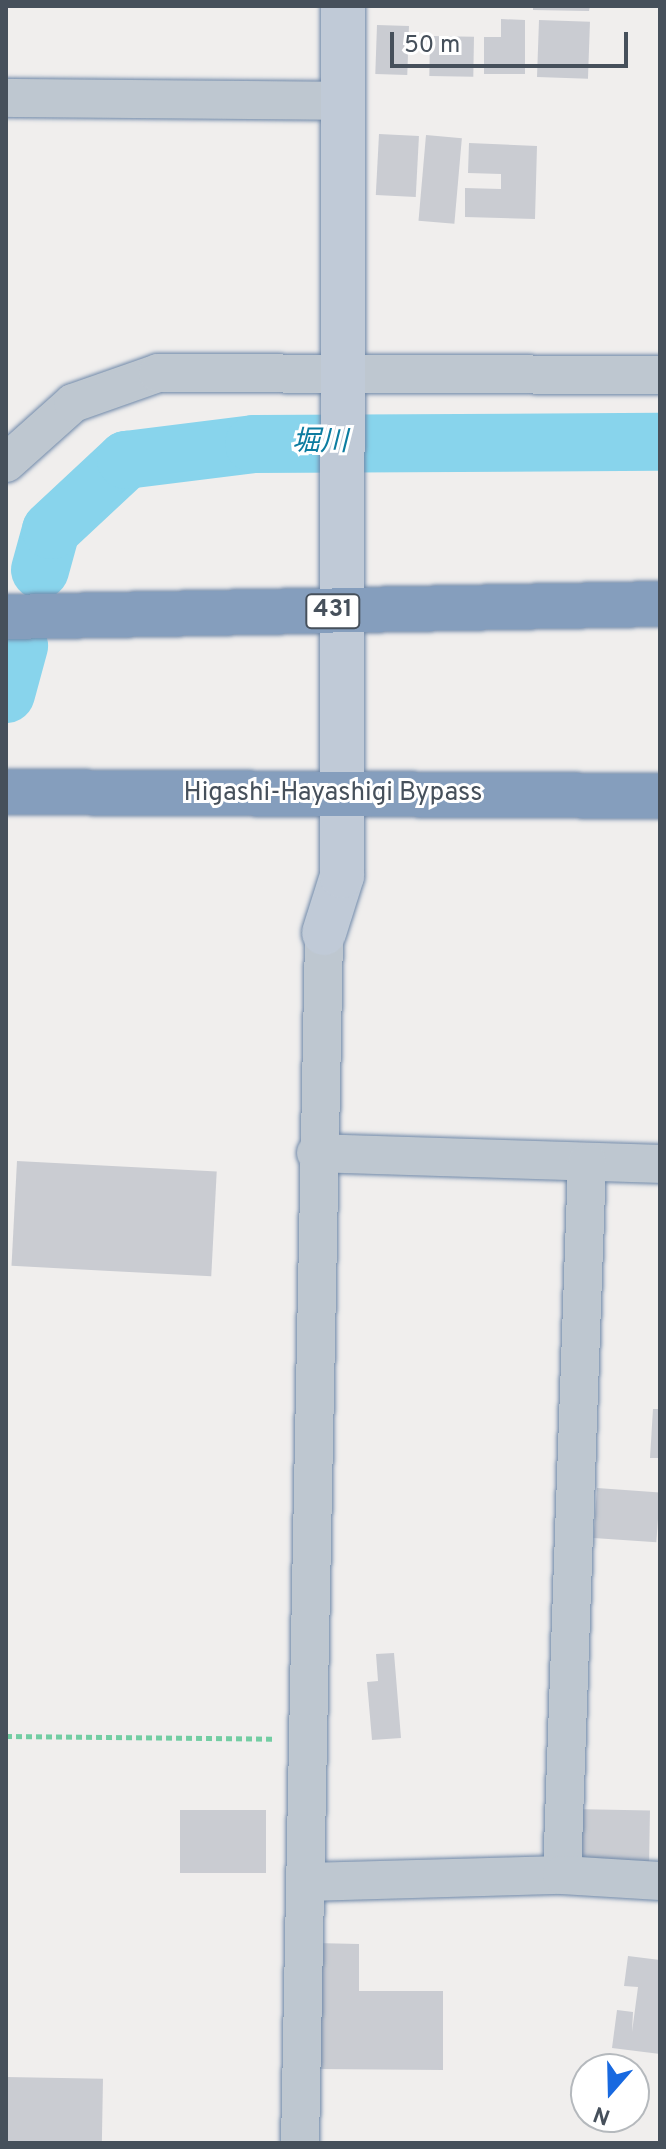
<!DOCTYPE html>
<html>
<head>
<meta charset="utf-8">
<style>
  body { margin:0 }
  #map { position:relative; width:666px; height:2149px; overflow:hidden; background:#f0eeed; font-family:Overpass,"Noto Sans JP",sans-serif }
  div>[style] { position:absolute }
  .river>* { height:58px; margin:-29px; padding:0 29px; transform-origin:29px; border-radius:29px; background:#88d4ec }
  .building>* { inset:0; background:#caccd2; transform-origin:0 0 }
  .path>* { height:5px; margin-top:-2.5px; transform-origin:0; background:repeating-linear-gradient(90deg,#73cda3 0 6px,transparent 0 10px) }
  .roads { filter:drop-shadow(0 0 2px #7089a9) drop-shadow(0 0 2px #7089a9) }
  .street>* { height:38px; margin:-19px; padding:0 19px; transform-origin:19px; border-radius:19px; background:#bec7d0 }
  .secondary>* { height:44px; margin:-22px; padding:0 22px; transform-origin:22px; border-radius:22px; background:#c0cad7 }
  .highway>* { height:44px; margin:-22px; padding:0 22px; transform-origin:22px; border-radius:22px; background:#859ebd }
  span { translate:-50% -50%; white-space:nowrap; text-align:center; line-height:1.15; -webkit-text-stroke:6px #fff; paint-order:stroke }
  .shield-label span { padding:2px 6px; background:#fff; border:2px solid; border-radius:6px; -webkit-text-stroke-width:0 }
  .shield-label { font-size:24px; color:#46505b; font-weight:700 }
  .street-label { font-size:26px; color:#46505b }
  .water-label { font-size:28px; color:#0c7ca0; font-style:italic }
  .frame { position:absolute; inset:0; border:8px solid #46505b; pointer-events:none }
  .north { position:absolute; left:570px; top:2053px; width:80px; height:80px; box-sizing:border-box; background:#fff; border:2px solid #b5b9bd; border-radius:50%; rotate:200deg; font-size:22px; font-weight:700; line-height:32px; text-align:center; color:#46505b }
  .north::after { content:''; display:block; margin:auto; width:28px; height:36px; background:#1869e0; clip-path:polygon(50% 0,100% 100%,50% 72%,0 100%) }
  .scale { position:absolute; left:390px; top:32px; width:238px; height:36px; box-sizing:border-box; border:4px solid #46505b; border-top:0; padding-left:10px; font-size:24px; line-height:28px; white-space:nowrap; color:#46505b; -webkit-text-stroke:6px #fff; paint-order:stroke }
</style>
</head>
<body>
<div id="map">
  <div class="river">
    <div style="left:40px;top:570px;width:41px;rotate:-74.6deg"></div>
    <div style="left:51px;top:530px;width:103px;rotate:-43deg"></div>
    <div style="left:126px;top:460px;width:129px;rotate:-7.1deg"></div>
    <div style="left:254px;top:444px;width:406px;rotate:-0.3deg"></div>
    <div style="left:6px;top:694px;width:50px;rotate:-74.8deg"></div>
  </div>
  <div class="building">
    <div style="clip-path:polygon(533px 6px,590px 6px,589px 11px,533px 10px)"></div>
    <div style="clip-path:polygon(501px 19px,525px 20px,525px 74px,484px 74px,484px 37px,501px 37px)"></div>
    <div style="left:539px;top:20px;width:51px;height:57px;rotate:2deg"></div>
    <div style="left:377px;top:25px;width:32px;height:49px;rotate:2deg"></div>
    <div style="left:430px;top:36px;width:44px;height:40px;rotate:1deg"></div>
    <div style="left:379px;top:134px;width:40px;height:61px;rotate:3deg"></div>
    <div style="left:426px;top:135px;width:36px;height:86px;rotate:5deg"></div>
    <div style="clip-path:polygon(469px 143px,537px 146px,535px 219px,465px 217px,465px 188px,501px 189px,501px 174px,468px 173px)"></div>
    <div style="left:17px;top:1161px;width:200px;height:105px;rotate:3deg"></div>
    <div style="clip-path:polygon(653px 1409px,660px 1409px,660px 1458px,650px 1458px)"></div>
    <div style="left:597px;top:1488px;width:63px;height:50px;rotate:4deg"></div>
    <div style="clip-path:polygon(394px 1653px,401px 1738px,372px 1740px,367px 1682px,378px 1681px,376px 1654px)"></div>
    <div style="left:571px;top:1809px;width:79px;height:54px;rotate:1deg"></div>
    <div style="left:180px;top:1810px;width:86px;height:63px"></div>
    <div style="clip-path:polygon(315px 1943px,359px 1944px,359px 1991px,443px 1991px,443px 2070px,315px 2069px)"></div>
    <div style="clip-path:polygon(628px 1956px,660px 1960px,660px 2054px,612px 2048px,617px 2010px,633px 2012px,632px 2032px,638px 1987px,624px 1986px)"></div>
    <div style="left:6px;top:2077px;width:97px;height:66px;rotate:1deg"></div>
  </div>
  <div class="path">
    <div style="left:6px;top:1736px;width:267px;rotate:0.6deg"></div>
  </div>
  <div class="roads">
    <div class="street">
      <div style="left:6px;top:98px;width:338px;rotate:0.5deg"></div>
      <div style="left:6px;top:463px;width:90px;rotate:-41.8deg"></div>
      <div style="left:73px;top:403px;width:90px;rotate:-19.4deg"></div>
      <div style="left:158px;top:373px;width:502px;rotate:0.23deg"></div>
      <div style="left:316px;top:1153px;width:344px;rotate:1.8deg"></div>
      <div style="left:562px;top:1875px;width:713px;rotate:-87.99deg"></div>
      <div style="left:307px;top:1882px;width:255px;rotate:-1.6deg"></div>
      <div style="left:562px;top:1875px;width:98px;rotate:3.5deg"></div>
      <div style="left:300px;top:2143px;width:1210px;rotate:-88.86deg"></div>
    </div>
    <div class="secondary">
      <div style="left:324px;top:933px;width:60px;rotate:-72.5deg"></div>
      <div style="left:342px;top:876px;width:870px;rotate:-89.93deg"></div>
    </div>
    <div class="highway">
      <div style="left:6px;top:617px;width:654px;rotate:-1.14deg"></div>
      <div style="left:6px;top:792px;width:654px;rotate:0.35deg"></div>
    </div>
  </div>
  <div class="shield-label">
    <span style="left:333px;top:611px">431</span>
  </div>
  <div class="street-label">
    <span style="left:333px;top:794px">Higashi-Hayashigi Bypass</span>
  </div>
  <div class="water-label">
    <span style="left:320px;top:443px">堀川</span>
  </div>
  <div class="frame"></div>
  <div class="north">N</div>
  <div class="scale">50 m</div>
</div>
</body>
</html>
